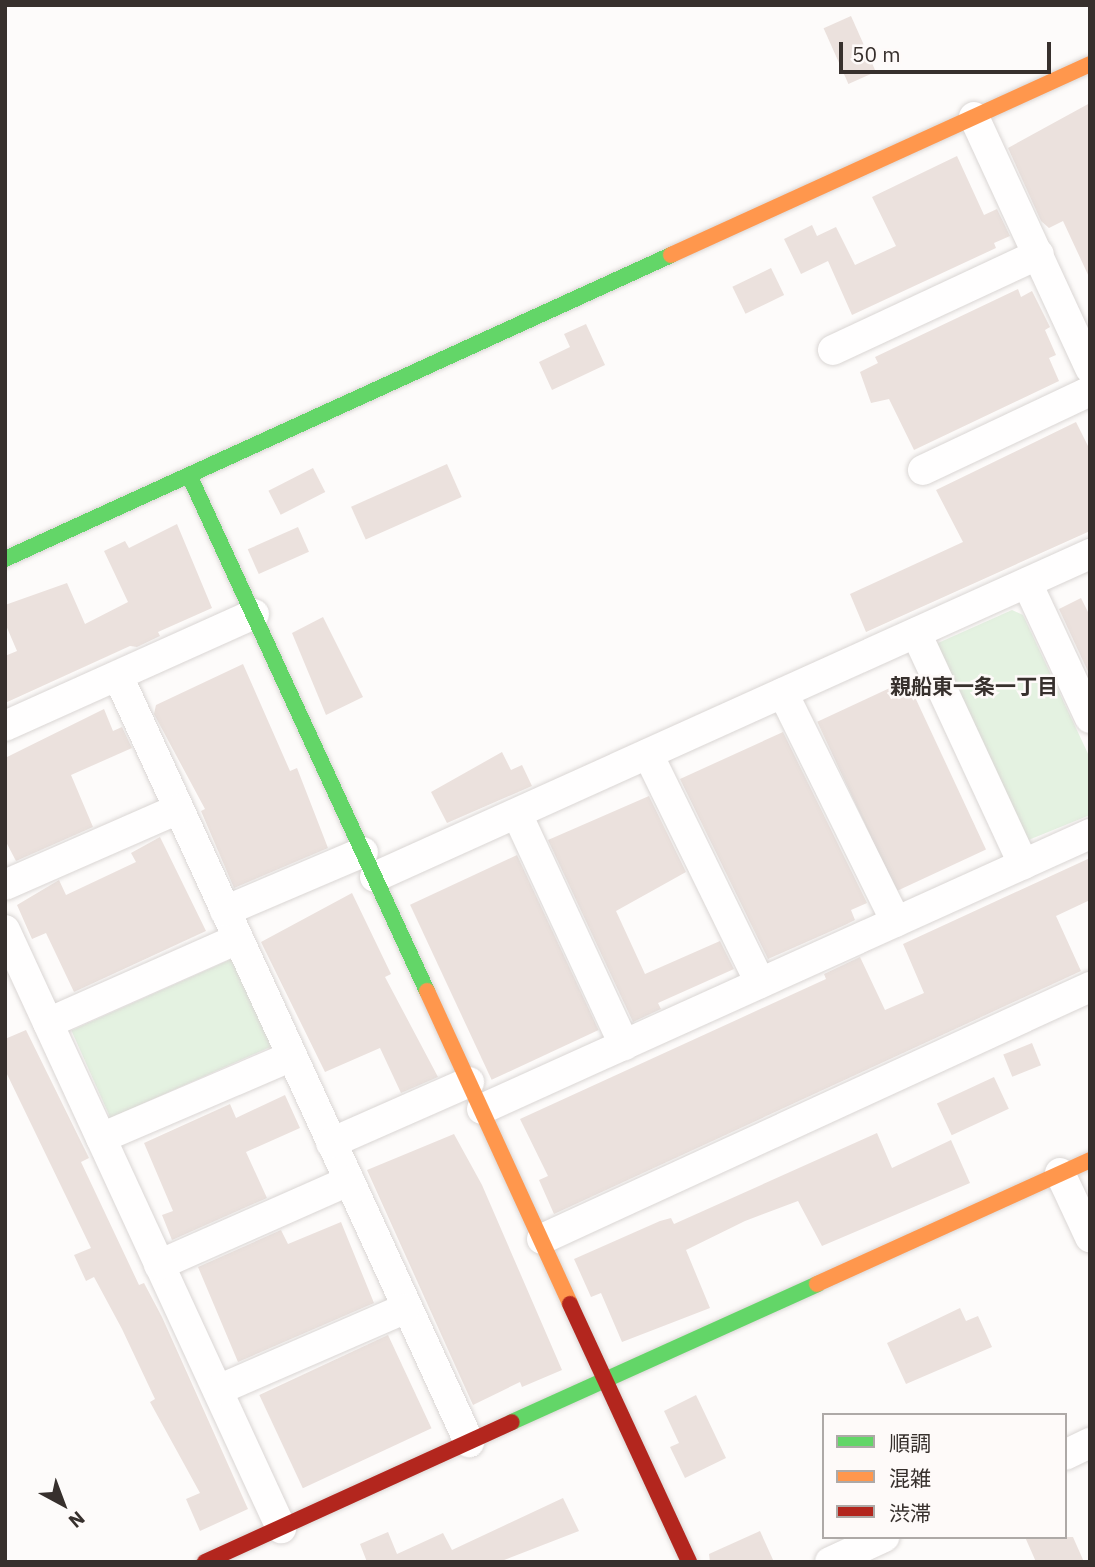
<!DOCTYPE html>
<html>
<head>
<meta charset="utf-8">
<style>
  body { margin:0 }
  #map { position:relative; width:1095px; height:1567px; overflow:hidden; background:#fdfbfa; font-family:"IBM Plex Sans","Noto Sans JP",sans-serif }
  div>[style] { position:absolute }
  .green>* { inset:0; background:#e4f2e1; transform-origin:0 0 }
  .building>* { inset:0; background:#ebe1dd; transform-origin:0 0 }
  .roads { filter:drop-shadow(0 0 2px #dad6d4) drop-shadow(0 0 2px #dad6d4) }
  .street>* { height:30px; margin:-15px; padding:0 15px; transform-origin:15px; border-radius:15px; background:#fffefe }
  .fast>* { height:16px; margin:-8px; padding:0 8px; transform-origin:8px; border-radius:8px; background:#63d668 }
  .slow>* { height:16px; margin:-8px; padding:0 8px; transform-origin:8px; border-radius:8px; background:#ff974d }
  .jam>* { height:16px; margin:-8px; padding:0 8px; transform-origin:8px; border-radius:8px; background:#b3261e }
  span { translate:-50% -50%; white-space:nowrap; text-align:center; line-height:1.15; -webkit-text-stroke:5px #fefaf9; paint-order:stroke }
  .neighbourhood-label { font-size:21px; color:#37302d; font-weight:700 }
  .frame { position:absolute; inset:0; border:7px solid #37302d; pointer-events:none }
  .legend { position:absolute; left:822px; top:1413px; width:245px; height:126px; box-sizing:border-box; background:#fefaf9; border:2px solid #aea9a7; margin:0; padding:9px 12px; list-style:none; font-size:21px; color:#37302d }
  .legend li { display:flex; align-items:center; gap:14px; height:35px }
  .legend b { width:35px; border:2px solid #aea9a7 }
  .north { position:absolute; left:28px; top:1469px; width:70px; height:70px; -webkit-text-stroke:5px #fefaf9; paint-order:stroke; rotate:139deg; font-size:19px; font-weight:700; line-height:28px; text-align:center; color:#37302d }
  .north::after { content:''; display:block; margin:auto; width:24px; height:32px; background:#37302d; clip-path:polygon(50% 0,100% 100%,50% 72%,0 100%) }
  .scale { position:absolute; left:839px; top:42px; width:212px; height:32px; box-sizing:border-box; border:4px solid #37302d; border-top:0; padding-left:9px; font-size:21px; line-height:24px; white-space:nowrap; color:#37302d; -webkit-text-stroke:5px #fefaf9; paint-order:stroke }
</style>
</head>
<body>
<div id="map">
  <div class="green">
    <div style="clip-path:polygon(1012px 610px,1023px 615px,1090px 758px,1090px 815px,1026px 841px,934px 651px,938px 643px)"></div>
    <div style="left:234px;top:958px;width:96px;height:178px;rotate:66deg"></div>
  </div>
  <div class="building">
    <div style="left:851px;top:16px;width:61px;height:30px;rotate:66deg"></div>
    <div style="clip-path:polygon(1090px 103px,1090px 279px,1063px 221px,1049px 228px,1041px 221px,1008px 148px)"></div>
    <div style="clip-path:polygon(957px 156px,984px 215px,997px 209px,1010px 236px,994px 243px,996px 248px,852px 315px,828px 261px,801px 274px,784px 239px,812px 225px,817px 236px,836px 227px,855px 265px,896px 246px,872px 197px)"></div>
    <div style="left:771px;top:268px;width:30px;height:43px;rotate:64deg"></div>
    <div style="clip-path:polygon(1018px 289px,1021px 297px,1032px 291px,1050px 327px,1045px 330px,1056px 355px,1049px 358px,1059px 381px,914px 450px,889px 399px,871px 403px,860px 372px,878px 363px,875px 357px)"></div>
    <div style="clip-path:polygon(586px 324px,605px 365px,552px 390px,539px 362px,570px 347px,564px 334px)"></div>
    <div style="clip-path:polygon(1076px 422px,1090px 450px,1090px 531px,866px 632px,850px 594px,963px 542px,936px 490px)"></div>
    <div style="left:447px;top:464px;width:36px;height:105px;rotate:66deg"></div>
    <div style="left:313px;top:468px;width:27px;height:50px;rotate:63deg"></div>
    <div style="clip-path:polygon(177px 524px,212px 608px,158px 632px,160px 636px,137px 647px,130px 646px,5px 703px,5px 656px,17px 651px,5px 623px,5px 605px,67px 583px,85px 624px,128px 602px,104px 551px,125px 541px,129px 548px)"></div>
    <div style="left:298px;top:527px;width:27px;height:55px;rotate:66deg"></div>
    <div style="clip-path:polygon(1081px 598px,1090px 616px,1090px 676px,1059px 609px)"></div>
    <div style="clip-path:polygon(323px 617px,363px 697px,326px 715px,292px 633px)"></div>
    <div style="clip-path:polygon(243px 664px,290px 771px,297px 768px,328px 848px,234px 888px,201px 811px,205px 809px,154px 714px,156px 705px)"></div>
    <div style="left:907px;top:680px;width:187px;height:99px;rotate:65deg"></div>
    <div style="clip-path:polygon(104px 709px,113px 731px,122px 727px,132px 748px,71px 775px,93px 827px,16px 861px,5px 840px,5px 758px)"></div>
    <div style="clip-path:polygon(783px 732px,867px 903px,851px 910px,855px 920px,845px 925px,768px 959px,680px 779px)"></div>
    <div style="clip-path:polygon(502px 752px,511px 770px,522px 765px,532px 786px,447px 823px,431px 792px)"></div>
    <div style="clip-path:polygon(649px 796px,686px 872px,616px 911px,645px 974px,720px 941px,734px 969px,658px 1003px,661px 1009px,633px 1022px,548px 840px)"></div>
    <div style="clip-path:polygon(160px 837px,206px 931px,74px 992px,46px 933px,32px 939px,17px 905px,59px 880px,66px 895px,136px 862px,131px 853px)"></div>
    <div style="left:517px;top:855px;width:193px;height:118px;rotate:65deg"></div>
    <div style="clip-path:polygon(1090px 858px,1090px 900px,1056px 916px,1081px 971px,554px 1214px,539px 1180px,548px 1176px,520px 1119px,826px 979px,824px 974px,860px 957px,885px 1010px,924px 993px,903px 944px)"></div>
    <div style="clip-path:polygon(352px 893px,391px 974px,385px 977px,438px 1077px,401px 1093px,380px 1048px,325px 1072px,261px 942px)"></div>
    <div style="clip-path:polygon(26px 1030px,89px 1158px,81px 1162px,139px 1285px,144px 1283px,162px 1317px,248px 1509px,200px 1531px,186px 1499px,200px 1493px,150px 1402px,155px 1399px,122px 1329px,94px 1277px,86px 1281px,74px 1255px,91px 1248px,5px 1070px,5px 1039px)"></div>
    <div style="left:1032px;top:1043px;width:24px;height:31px;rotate:68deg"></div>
    <div style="left:994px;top:1077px;width:35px;height:63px;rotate:65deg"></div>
    <div style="clip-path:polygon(285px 1095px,300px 1128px,246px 1152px,267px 1198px,172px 1240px,162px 1215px,173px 1211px,144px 1143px,230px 1104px,236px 1118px)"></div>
    <div style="clip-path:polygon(877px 1133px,892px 1168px,951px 1140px,970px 1183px,822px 1246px,798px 1201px,745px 1221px,686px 1250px,710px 1308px,622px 1342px,601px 1293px,591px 1297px,574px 1259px,660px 1221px,671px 1218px,674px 1224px)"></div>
    <div style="clip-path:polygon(454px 1134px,482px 1185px,562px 1370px,522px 1387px,520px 1382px,473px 1405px,367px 1170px)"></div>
    <div style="clip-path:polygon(341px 1222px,374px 1303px,238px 1362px,198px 1267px,281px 1230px,288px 1244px)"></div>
    <div style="clip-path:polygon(960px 1308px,966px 1321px,978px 1316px,992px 1347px,906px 1384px,887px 1343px)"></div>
    <div style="left:388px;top:1335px;width:103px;height:142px;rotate:65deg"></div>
    <div style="clip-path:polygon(696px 1395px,726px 1458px,685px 1478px,670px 1447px,679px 1443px,664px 1411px)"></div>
    <div style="clip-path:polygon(563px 1498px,579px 1531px,499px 1562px,367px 1562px,360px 1544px,388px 1532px,397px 1554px,443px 1533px,452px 1550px)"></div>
    <div style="clip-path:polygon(760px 1531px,774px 1562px,710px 1562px,709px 1554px)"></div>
    <div style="clip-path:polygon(1025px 1537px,1073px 1537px,1084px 1562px,1036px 1562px)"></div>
  </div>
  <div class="roads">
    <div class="street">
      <div style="left:974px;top:117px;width:277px;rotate:65.2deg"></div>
      <div style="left:833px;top:350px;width:227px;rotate:-25deg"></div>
      <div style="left:923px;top:470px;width:185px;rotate:-25.3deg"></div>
      <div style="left:1027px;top:583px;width:149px;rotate:65deg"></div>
      <div style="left:916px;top:633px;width:255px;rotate:65.1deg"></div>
      <div style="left:118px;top:676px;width:843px;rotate:65.38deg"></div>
      <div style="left:783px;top:693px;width:255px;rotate:63.7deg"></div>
      <div style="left:5px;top:726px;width:273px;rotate:-24.2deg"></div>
      <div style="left:648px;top:754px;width:255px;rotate:63.9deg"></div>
      <div style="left:517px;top:814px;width:255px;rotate:65.1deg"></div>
      <div style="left:375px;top:877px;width:785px;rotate:-24.31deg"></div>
      <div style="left:5px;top:885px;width:189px;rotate:-23.7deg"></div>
      <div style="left:225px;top:911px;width:150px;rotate:-23.1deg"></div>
      <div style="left:5px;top:930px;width:659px;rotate:65.22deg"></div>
      <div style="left:48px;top:1023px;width:208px;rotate:-23.9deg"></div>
      <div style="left:482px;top:1109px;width:667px;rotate:-24.34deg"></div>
      <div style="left:101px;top:1138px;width:208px;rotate:-23.2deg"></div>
      <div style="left:331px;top:1143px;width:151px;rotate:-23.8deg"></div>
      <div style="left:1060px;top:1173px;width:71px;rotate:64.9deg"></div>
      <div style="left:542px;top:1239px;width:603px;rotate:-24.7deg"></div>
      <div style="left:159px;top:1265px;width:208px;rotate:-23.9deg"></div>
      <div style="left:218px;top:1390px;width:203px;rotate:-23.5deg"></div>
      <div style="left:1065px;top:1455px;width:28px;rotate:-26deg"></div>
      <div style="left:830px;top:1562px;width:60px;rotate:-24.8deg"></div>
    </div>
    <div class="fast">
      <div style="left:189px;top:475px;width:568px;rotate:65.24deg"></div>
      <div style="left:5px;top:559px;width:732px;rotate:-24.53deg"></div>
      <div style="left:512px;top:1422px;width:335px;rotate:-24.3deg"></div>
    </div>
    <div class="slow">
      <div style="left:671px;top:255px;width:460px;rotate:-24.5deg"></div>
      <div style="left:427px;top:991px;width:344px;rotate:65.4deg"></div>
      <div style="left:817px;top:1284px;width:300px;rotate:-24.4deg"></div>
    </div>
    <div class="jam">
      <div style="left:570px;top:1304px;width:284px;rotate:65.2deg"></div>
      <div style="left:205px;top:1562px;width:337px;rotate:-24.5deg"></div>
    </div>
  </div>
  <div class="neighbourhood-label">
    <span style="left:974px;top:686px">親船東一条一丁目</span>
  </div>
  <div class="frame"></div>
  <ul class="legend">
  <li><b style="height:9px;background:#63d668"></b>順調</li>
  <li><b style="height:9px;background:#ff974d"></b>混雑</li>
  <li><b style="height:9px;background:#b3261e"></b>渋滞</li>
  </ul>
  <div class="north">N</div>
  <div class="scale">50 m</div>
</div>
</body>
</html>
